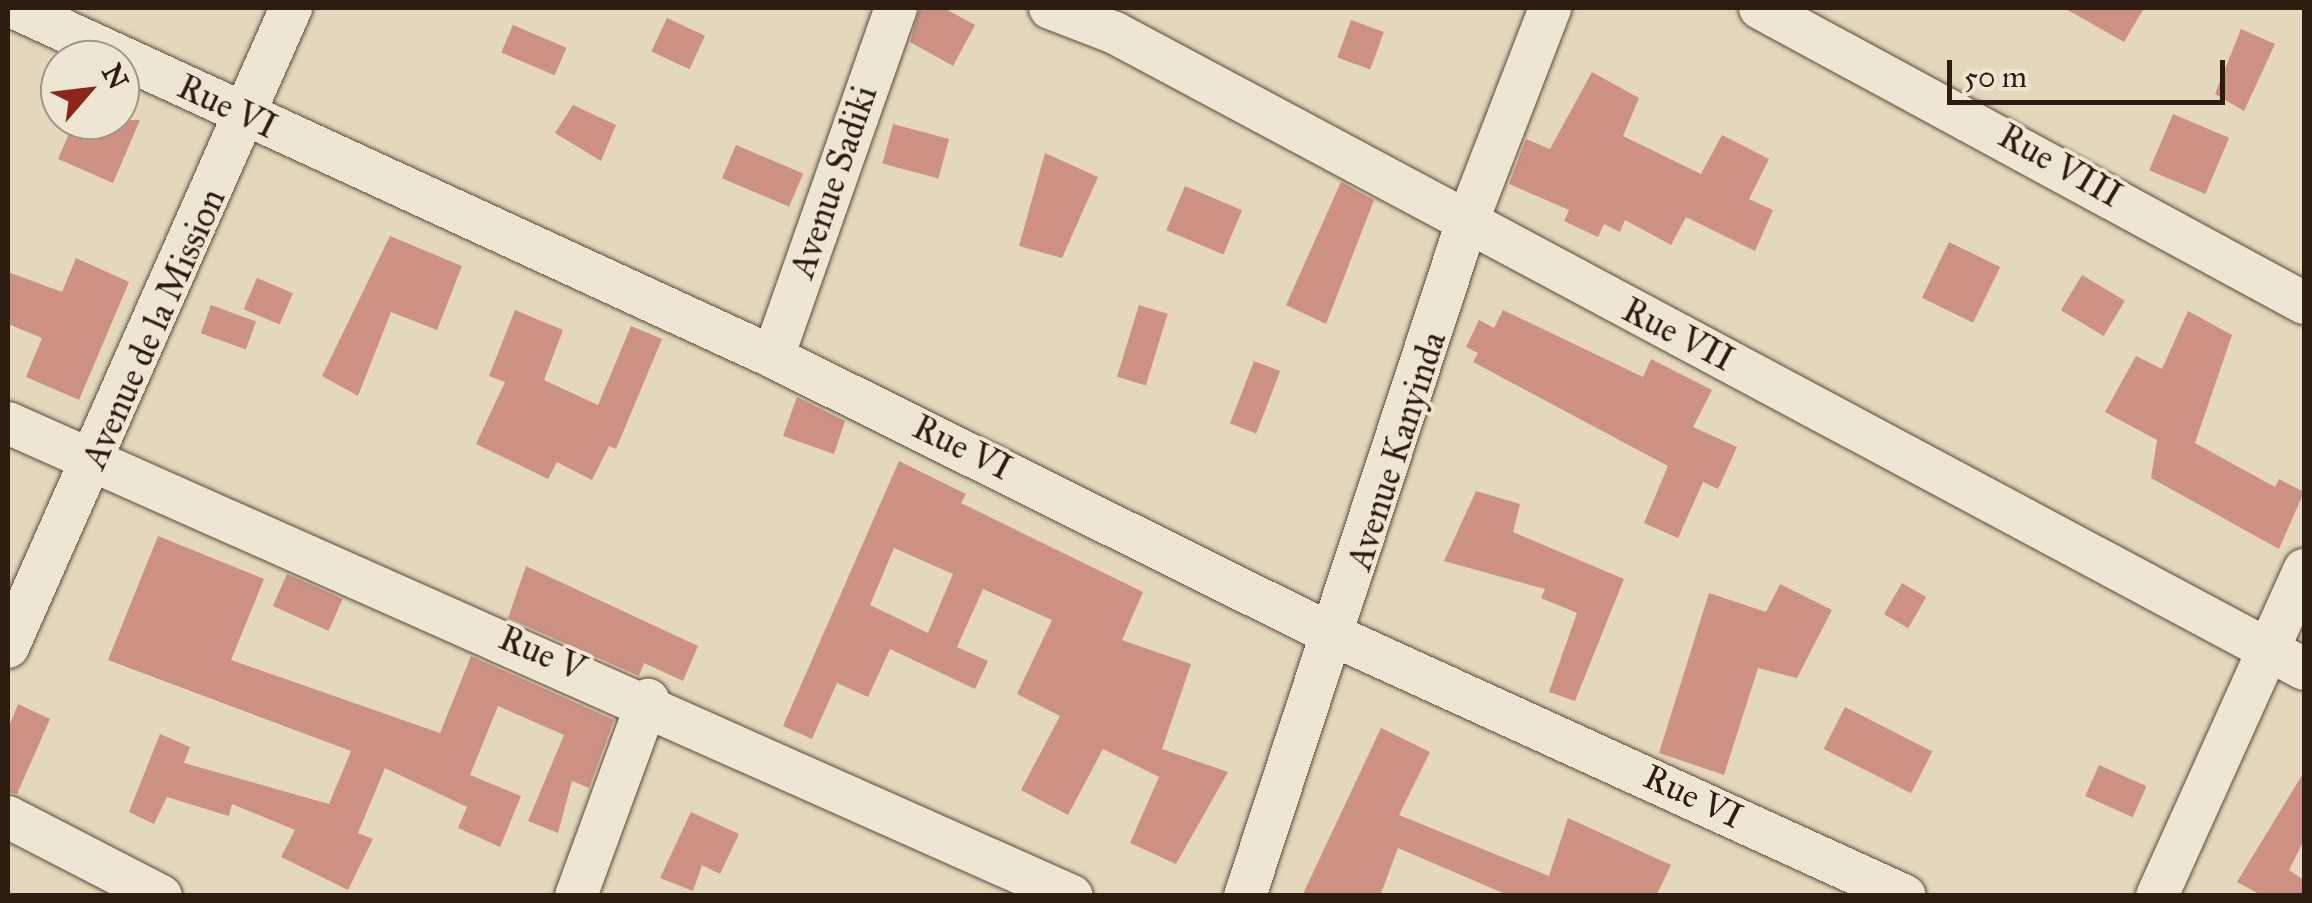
<!DOCTYPE html>
<html>
<head>
<meta charset="utf-8">
<style>
  body { margin:0 }
  #map { position:relative; width:2312px; height:903px; overflow:hidden; background:#e3d8bb; font-family:"IM FELL Great Primer",serif }
  div>[style] { position:absolute }
  .building>* { inset:0; background:#cd9184; transform-origin:0 0 }
  .roads { filter:drop-shadow(0 0 2px #5a4b3c) drop-shadow(0 0 2px #5a4b3c) }
  .minor>* { height:42px; margin:-21px; padding:0 21px; transform-origin:21px; border-radius:21px; background:#ede6d3 }
  span { translate:-50% -50%; white-space:nowrap; text-align:center; line-height:1.15; -webkit-text-stroke:8px #ede6d3; paint-order:stroke }
  .street-label { font-size:35px; color:#2c1c12 }
  .frame { position:absolute; inset:0; border:10px solid #2c1c12; pointer-events:none }
  .north { position:absolute; left:40px; top:40px; width:100px; height:100px; box-sizing:border-box; background:#ede6d3; border:2px solid #a09586; border-radius:50%; rotate:62deg; font-size:28px; font-weight:700; line-height:40px; text-align:center; color:#2c1c12 }
  .north::after { content:''; display:block; margin:auto; width:35px; height:45px; background:#8f2418; clip-path:polygon(50% 0,100% 100%,50% 72%,0 100%) }
  .scale { position:absolute; left:1947px; top:60px; width:278px; height:45px; box-sizing:border-box; border:5px solid #2c1c12; border-top:0; padding-left:12px; font-size:30px; line-height:35px; white-space:nowrap; color:#2c1c12; -webkit-text-stroke:8px #ede6d3; paint-order:stroke }
</style>
</head>
<body>
<div id="map">
  <div class="building">
    <div style="clip-path:polygon(920px 8px,944px 8px,975px 25px,953px 66px,910px 42px)"></div>
    <div style="clip-path:polygon(2064px 8px,2144px 8px,2124px 42px)"></div>
    <div style="left:667px;top:18px;width:42px;height:37px;rotate:25deg"></div>
    <div style="left:1351px;top:20px;width:35px;height:40px;rotate:20deg"></div>
    <div style="left:513px;top:25px;width:58px;height:30px;rotate:23deg"></div>
    <div style="clip-path:polygon(2241px 29px,2275px 44px,2244px 111px,2215px 94px)"></div>
    <div style="clip-path:polygon(1592px 72px,1639px 98px,1623px 136px,1701px 174px,1722px 135px,1769px 159px,1749px 199px,1773px 210px,1755px 251px,1686px 217px,1671px 245px,1625px 220px,1620px 232px,1604px 224px,1598px 237px,1564px 221px,1569px 210px,1509px 184px,1526px 139px,1550px 149px)"></div>
    <div style="clip-path:polygon(573px 105px,616px 125px,601px 161px,555px 133px)"></div>
    <div style="left:2173px;top:114px;width:61px;height:61px;rotate:23deg"></div>
    <div style="clip-path:polygon(75px 120px,140px 120px,113px 183px,58px 159px)"></div>
    <div style="left:893px;top:124px;width:58px;height:41px;rotate:15deg"></div>
    <div style="left:736px;top:145px;width:73px;height:36px;rotate:23deg"></div>
    <div style="clip-path:polygon(1045px 153px,1098px 177px,1062px 258px,1019px 246px)"></div>
    <div style="clip-path:polygon(1341px 182px,1374px 200px,1326px 324px,1286px 305px)"></div>
    <div style="left:1185px;top:186px;width:62px;height:48px;rotate:23deg"></div>
    <div style="clip-path:polygon(390px 236px,462px 266px,437px 330px,391px 312px,358px 396px,322px 376px)"></div>
    <div style="left:1949px;top:242px;width:57px;height:62px;rotate:26deg"></div>
    <div style="clip-path:polygon(76px 258px,129px 282px,79px 400px,26px 377px,42px 338px,8px 324px,8px 272px,62px 292px)"></div>
    <div style="left:2082px;top:275px;width:50px;height:41px;rotate:31deg"></div>
    <div style="left:257px;top:278px;width:39px;height:34px;rotate:23deg"></div>
    <div style="left:211px;top:305px;width:48px;height:30px;rotate:20deg"></div>
    <div style="left:1139px;top:305px;width:30px;height:75px;rotate:17deg"></div>
    <div style="clip-path:polygon(515px 310px,563px 330px,544px 380px,598px 405px,631px 326px,662px 339px,616px 449px,609px 446px,592px 480px,557px 462px,548px 479px,476px 444px,505px 382px,489px 376px)"></div>
    <div style="clip-path:polygon(1503px 310px,1643px 377px,1651px 359px,1712px 390px,1693px 427px,1737px 447px,1718px 489px,1703px 482px,1678px 538px,1644px 523px,1668px 466px,1473px 362px,1478px 353px,1466px 347px,1479px 320px,1494px 328px)"></div>
    <div style="clip-path:polygon(2188px 311px,2232px 335px,2195px 443px,2275px 487px,2279px 479px,2304px 492px,2279px 549px,2151px 478px,2157px 440px,2105px 412px,2136px 356px,2162px 369px)"></div>
    <div style="left:1254px;top:361px;width:28px;height:67px;rotate:21deg"></div>
    <div style="clip-path:polygon(797px 397px,845px 421px,834px 454px,783px 436px)"></div>
    <div style="clip-path:polygon(evenodd,899px 461px,966px 494px,961px 503px,1143px 592px,1122px 640px,1191px 664px,1162px 749px,1228px 772px,1176px 864px,1130px 843px,1159px 777px,1103px 749px,1068px 815px,1021px 790px,1060px 716px,1017px 694px,1052px 620px,983px 589px,957px 647px,988px 661px,975px 689px,890px 649px,868px 697px,837px 683px,812px 739px,783px 726px,899px 461px,894px 548px,953px 574px,928px 633px,870px 605px,894px 548px)"></div>
    <div style="clip-path:polygon(1476px 491px,1520px 504px,1513px 532px,1624px 579px,1575px 701px,1549px 692px,1577px 613px,1541px 598px,1545px 589px,1444px 561px)"></div>
    <div style="clip-path:polygon(158px 536px,264px 579px,231px 660px,440px 733px,471px 656px,614px 720px,589px 788px,572px 781px,558px 833px,528px 821px,564px 735px,498px 706px,470px 775px,521px 796px,500px 847px,458px 828px,467px 807px,385px 768px,358px 833px,373px 839px,348px 890px,281px 857px,295px 830px,232px 804px,229px 816px,167px 797px,154px 824px,129px 812px,160px 734px,190px 747px,184px 763px,329px 804px,351px 751px,108px 660px)"></div>
    <div style="clip-path:polygon(526px 566px,698px 646px,683px 681px,644px 663px,639px 676px,508px 618px)"></div>
    <div style="left:287px;top:574px;width:61px;height:35px;rotate:24deg"></div>
    <div style="left:1902px;top:583px;width:28px;height:36px;rotate:30deg"></div>
    <div style="clip-path:polygon(1780px 584px,1832px 610px,1797px 678px,1758px 668px,1724px 775px,1659px 753px,1709px 593px,1766px 612px)"></div>
    <div style="clip-path:polygon(18px 704px,50px 719px,17px 794px,8px 792px,8px 729px)"></div>
    <div style="left:1845px;top:707px;width:98px;height:47px;rotate:27deg"></div>
    <div style="clip-path:polygon(1381px 728px,1430px 752px,1399px 815px,1549px 876px,1568px 818px,1671px 865px,1656px 896px,1510px 896px,1398px 848px,1380px 896px,1302px 896px)"></div>
    <div style="left:2099px;top:765px;width:52px;height:34px;rotate:24deg"></div>
    <div style="clip-path:polygon(2304px 772px,2304px 840px,2289px 870px,2304px 880px,2304px 896px,2263px 896px,2237px 882px)"></div>
    <div style="clip-path:polygon(691px 812px,739px 834px,720px 874px,702px 865px,693px 891px,660px 878px)"></div>
  </div>
  <div class="roads">
    <div class="minor">
      <div style="left:15px;top:8px;width:834px;rotate:24.72deg"></div>
      <div style="left:773px;top:357px;width:630px;rotate:26.4deg"></div>
      <div style="left:1337px;top:637px;width:624px;rotate:24.51deg"></div>
      <div style="left:1050px;top:8px;width:70px;rotate:21deg"></div>
      <div style="left:1115px;top:33px;width:1348px;rotate:28.14deg"></div>
      <div style="left:1760px;top:8px;width:619px;rotate:28.47deg"></div>
      <div style="left:773px;top:357px;width:370px;rotate:-70.6deg"></div>
      <div style="left:8px;top:423px;width:1164px;rotate:23.97deg"></div>
      <div style="left:8px;top:647px;width:699px;rotate:-66.11deg"></div>
      <div style="left:8px;top:817px;width:172px;rotate:27.3deg"></div>
      <div style="left:576px;top:896px;width:209px;rotate:-69.8deg"></div>
      <div style="left:1245px;top:896px;width:706px;rotate:-71.77deg"></div>
      <div style="left:1466px;top:225px;width:233px;rotate:-68.8deg"></div>
      <div style="left:2157px;top:896px;width:358px;rotate:-65.7deg"></div>
    </div>
  </div>
  <div class="street-label">
    <span style="left:227px;top:107px;rotate:25deg">Rue VI</span>
    <span style="left:2060px;top:166px;rotate:29deg">Rue VIII</span>
    <span style="left:834px;top:182px;rotate:-71deg">Avenue Sadiki</span>
    <span style="left:154px;top:329px;rotate:-66deg">Avenue de la Mission</span>
    <span style="left:1678px;top:335px;rotate:27deg">Rue VII</span>
    <span style="left:962px;top:448px;rotate:26deg">Rue VI</span>
    <span style="left:1397px;top:451px;rotate:-72deg">Avenue Kanyinda</span>
    <span style="left:542px;top:654px;rotate:23deg">Rue V</span>
    <span style="left:1693px;top:797px;rotate:25deg">Rue VI</span>
  </div>
  <div class="frame"></div>
  <div class="north">N</div>
  <div class="scale">50 m</div>
</div>
</body>
</html>
